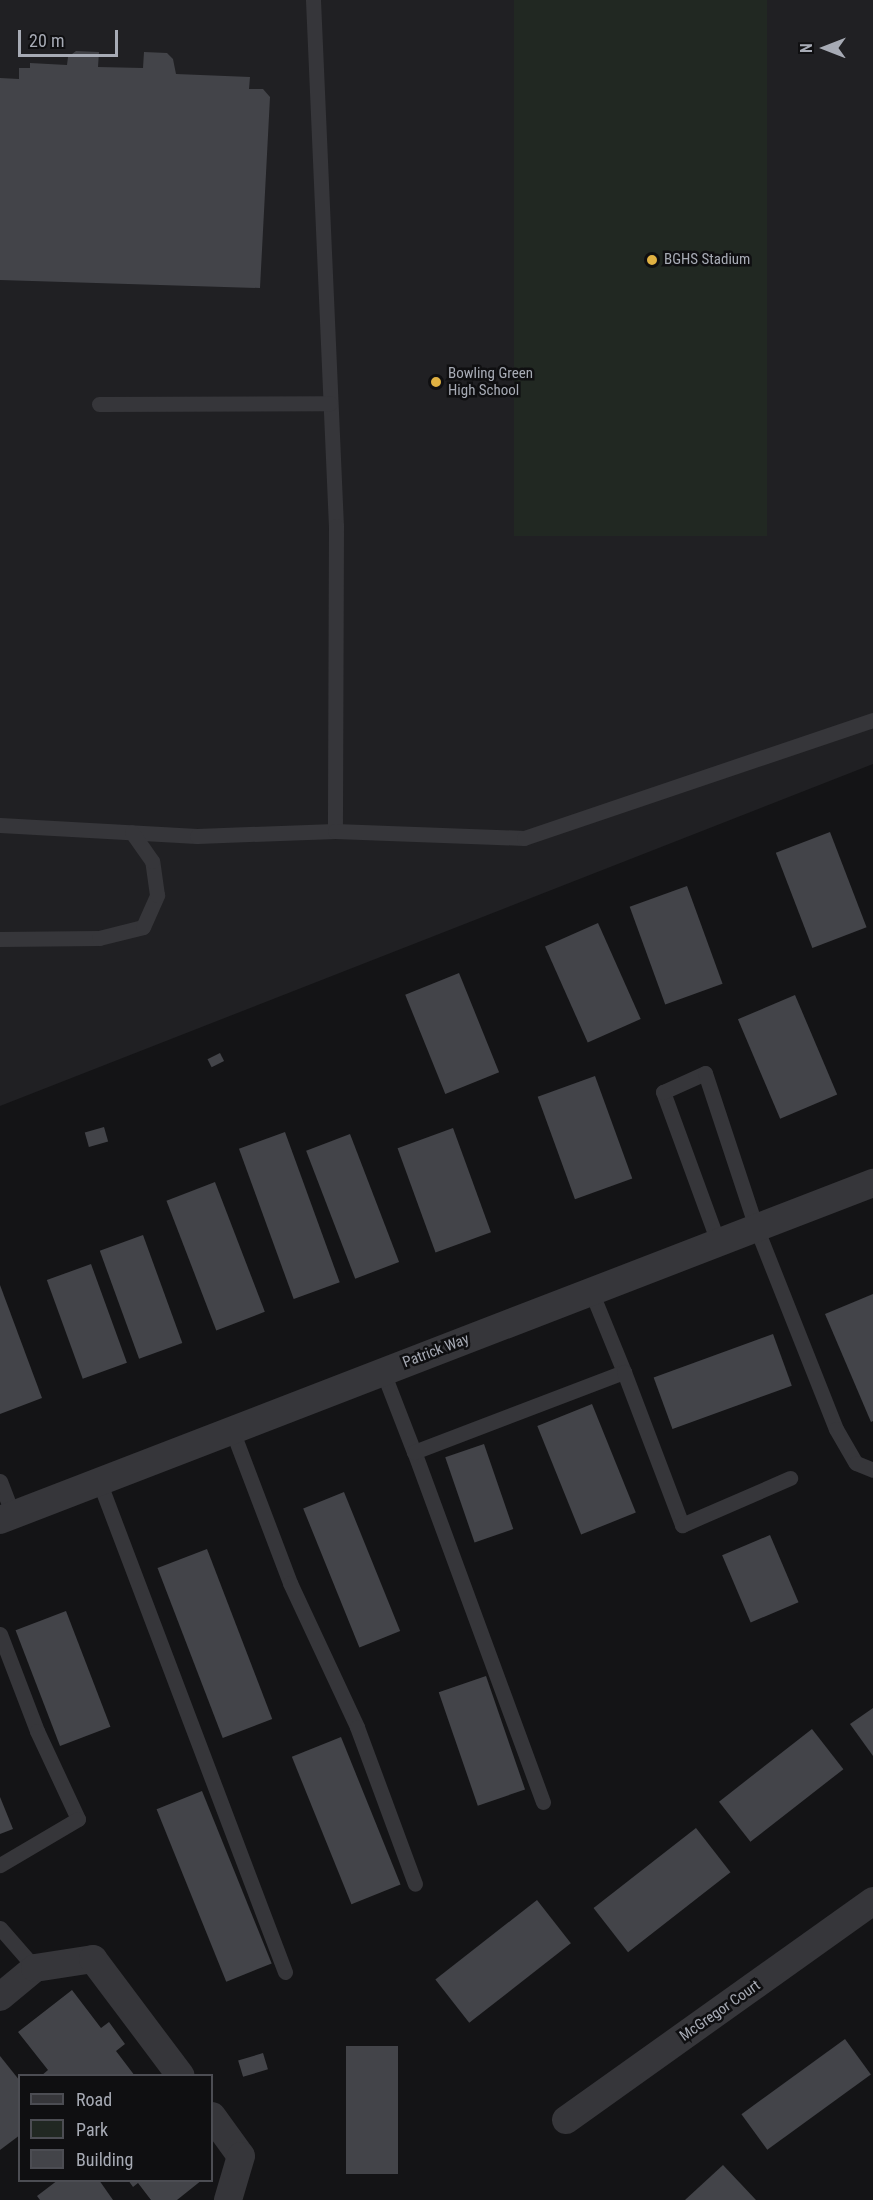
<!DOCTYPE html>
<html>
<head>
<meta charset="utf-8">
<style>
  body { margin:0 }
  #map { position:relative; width:873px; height:2200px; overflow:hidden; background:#141416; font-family:"Roboto Condensed",sans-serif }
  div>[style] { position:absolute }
  .built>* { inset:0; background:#202023 }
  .green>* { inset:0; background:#212822; transform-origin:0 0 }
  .building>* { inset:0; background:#434449; transform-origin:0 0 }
  .lane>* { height:15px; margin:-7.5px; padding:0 7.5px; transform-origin:7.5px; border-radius:7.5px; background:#36363a }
  .street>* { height:28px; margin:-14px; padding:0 14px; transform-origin:14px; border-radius:14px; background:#36363a }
  .dots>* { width:16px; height:16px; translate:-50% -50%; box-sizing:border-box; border:3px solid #0f0f11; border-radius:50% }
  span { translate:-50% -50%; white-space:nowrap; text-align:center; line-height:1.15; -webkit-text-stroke:5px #0f0f11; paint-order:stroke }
  .poi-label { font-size:15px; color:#a7abb5 }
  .left { translate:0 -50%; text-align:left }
  .street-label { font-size:15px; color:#a7abb5 }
  .legend { position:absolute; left:18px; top:2074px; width:195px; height:108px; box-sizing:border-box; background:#0f0f11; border:2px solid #4c4d53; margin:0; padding:8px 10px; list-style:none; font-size:18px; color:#a7abb5 }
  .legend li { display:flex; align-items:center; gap:12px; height:30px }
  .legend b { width:30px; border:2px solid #4c4d53 }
  .north { position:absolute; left:795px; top:18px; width:60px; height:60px; -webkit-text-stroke:4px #0f0f11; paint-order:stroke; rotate:270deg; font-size:16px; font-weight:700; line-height:24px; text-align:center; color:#a7abb5 }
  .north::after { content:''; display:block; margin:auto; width:21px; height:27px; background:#a7abb5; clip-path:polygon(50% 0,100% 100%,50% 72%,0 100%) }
  .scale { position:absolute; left:18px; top:30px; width:100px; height:27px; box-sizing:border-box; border:3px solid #a7abb5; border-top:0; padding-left:8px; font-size:18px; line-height:21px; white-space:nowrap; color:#a7abb5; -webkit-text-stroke:4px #0f0f11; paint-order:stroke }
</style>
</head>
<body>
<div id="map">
  <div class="built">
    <div style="clip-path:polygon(0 0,873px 0,873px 764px,0 1106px)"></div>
  </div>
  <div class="green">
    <div style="left:514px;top:0;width:253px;height:536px"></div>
  </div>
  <div class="building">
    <div style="clip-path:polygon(76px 51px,99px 52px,98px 67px,143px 68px,144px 52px,167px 53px,173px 59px,176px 74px,250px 77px,249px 89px,263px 89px,270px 97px,260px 288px,0 280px,0 78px,19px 79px,19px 68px,30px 68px,30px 63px,67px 65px,68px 57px)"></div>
    <div style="left:830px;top:832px;width:102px;height:58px;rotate:69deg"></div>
    <div style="left:687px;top:886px;width:104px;height:61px;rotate:70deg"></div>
    <div style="left:598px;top:923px;width:105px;height:58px;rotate:66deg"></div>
    <div style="left:459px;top:973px;width:107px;height:58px;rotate:68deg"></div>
    <div style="left:795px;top:995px;width:108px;height:62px;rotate:67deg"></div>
    <div style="left:220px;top:1053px;width:9px;height:14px;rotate:63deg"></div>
    <div style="left:595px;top:1076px;width:109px;height:61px;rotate:70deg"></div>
    <div style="left:104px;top:1127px;width:15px;height:20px;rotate:74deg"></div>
    <div style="left:453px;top:1128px;width:111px;height:59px;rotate:70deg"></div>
    <div style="left:285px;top:1132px;width:160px;height:49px;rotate:70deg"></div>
    <div style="left:350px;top:1134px;width:137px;height:47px;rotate:69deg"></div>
    <div style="left:215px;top:1182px;width:139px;height:52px;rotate:69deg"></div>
    <div style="left:143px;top:1235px;width:115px;height:46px;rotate:70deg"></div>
    <div style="left:91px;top:1264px;width:105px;height:47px;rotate:70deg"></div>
    <div style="clip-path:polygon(0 1285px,42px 1398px,0 1414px)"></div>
    <div style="clip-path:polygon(873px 1294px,873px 1421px,871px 1422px,825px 1314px)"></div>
    <div style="left:773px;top:1334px;width:55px;height:127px;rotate:70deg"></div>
    <div style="left:592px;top:1404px;width:117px;height:59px;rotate:68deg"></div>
    <div style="left:484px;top:1444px;width:90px;height:41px;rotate:71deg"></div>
    <div style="left:344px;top:1492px;width:150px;height:44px;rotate:68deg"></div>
    <div style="left:770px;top:1535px;width:73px;height:52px;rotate:67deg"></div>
    <div style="left:207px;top:1549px;width:182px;height:53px;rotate:69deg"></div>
    <div style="left:66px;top:1611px;width:124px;height:54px;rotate:69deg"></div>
    <div style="left:486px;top:1676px;width:120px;height:50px;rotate:71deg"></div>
    <div style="clip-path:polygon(873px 1708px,873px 1756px,850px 1724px)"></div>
    <div style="left:812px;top:1729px;width:51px;height:118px;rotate:52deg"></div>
    <div style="left:341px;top:1737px;width:159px;height:53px;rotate:68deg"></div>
    <div style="left:202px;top:1791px;width:186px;height:49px;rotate:68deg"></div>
    <div style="clip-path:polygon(0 1797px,13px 1829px,0 1834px)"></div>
    <div style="left:696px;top:1828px;width:56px;height:130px;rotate:52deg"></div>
    <div style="left:537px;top:1900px;width:55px;height:129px;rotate:52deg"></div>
    <div style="clip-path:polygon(72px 1990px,101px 2028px,109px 2022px,125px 2044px,116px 2051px,135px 2076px,41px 2076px,48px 2070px,18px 2032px)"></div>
    <div style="left:845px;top:2039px;width:44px;height:128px;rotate:54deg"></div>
    <div style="left:346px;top:2046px;width:52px;height:128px"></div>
    <div style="left:263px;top:2053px;width:17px;height:26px;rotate:73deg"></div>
    <div style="clip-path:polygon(0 2056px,20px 2081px,20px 2135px,0 2150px)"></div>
    <div style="clip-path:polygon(723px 2165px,756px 2200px,685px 2200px)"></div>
    <div style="clip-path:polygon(58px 2180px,99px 2180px,113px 2200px,40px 2200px,37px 2196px)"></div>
    <div style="clip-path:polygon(128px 2180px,202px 2180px,177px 2200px,151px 2200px,138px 2183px,133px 2187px)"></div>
  </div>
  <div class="lane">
    <div style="left:313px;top:0;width:527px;rotate:87.5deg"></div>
    <div style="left:336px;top:526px;width:305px;rotate:90.2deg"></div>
    <div style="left:99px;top:404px;width:231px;rotate:-0.2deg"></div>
    <div style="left:0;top:825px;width:197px;rotate:3.2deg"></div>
    <div style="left:197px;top:836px;width:138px;rotate:-2.1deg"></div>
    <div style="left:335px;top:831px;width:189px;rotate:2.1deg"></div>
    <div style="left:524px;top:838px;width:368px;rotate:-18.7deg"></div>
    <div style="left:0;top:939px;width:99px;rotate:-0.6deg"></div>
    <div style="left:99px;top:938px;width:45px;rotate:-14deg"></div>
    <div style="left:143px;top:927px;width:35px;rotate:-66deg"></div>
    <div style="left:157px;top:895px;width:34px;rotate:-98deg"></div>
    <div style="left:152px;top:861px;width:35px;rotate:-125deg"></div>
    <div style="left:718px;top:1242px;width:160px;rotate:-110.1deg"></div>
    <div style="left:663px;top:1092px;width:46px;rotate:-24.3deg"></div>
    <div style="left:705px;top:1073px;width:162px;rotate:71.7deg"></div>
    <div style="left:756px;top:1227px;width:217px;rotate:68.4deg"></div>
    <div style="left:836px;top:1429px;width:39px;rotate:60deg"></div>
    <div style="left:856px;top:1463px;width:18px;rotate:22deg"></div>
    <div style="left:591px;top:1291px;width:87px;rotate:67.8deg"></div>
    <div style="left:383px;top:1372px;width:86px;rotate:68.8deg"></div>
    <div style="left:232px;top:1430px;width:164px;rotate:69.2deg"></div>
    <div style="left:290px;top:1583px;width:159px;rotate:65deg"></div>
    <div style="left:357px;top:1727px;width:167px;rotate:69.7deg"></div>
    <div style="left:0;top:1481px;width:36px;rotate:69deg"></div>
    <div style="left:99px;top:1481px;width:525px;rotate:69.25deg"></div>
    <div style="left:0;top:1634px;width:104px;rotate:69.1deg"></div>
    <div style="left:37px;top:1731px;width:97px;rotate:65deg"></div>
    <div style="left:78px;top:1819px;width:91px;rotate:149.5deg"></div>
    <div style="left:543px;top:1802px;width:373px;rotate:-110.2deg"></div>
    <div style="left:414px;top:1452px;width:225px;rotate:-20.9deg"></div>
    <div style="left:624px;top:1372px;width:164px;rotate:69.2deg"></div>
    <div style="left:682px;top:1525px;width:118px;rotate:-23.5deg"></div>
    <div style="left:0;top:1928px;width:53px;rotate:48.8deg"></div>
  </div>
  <div class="street">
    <div style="left:0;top:1520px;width:936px;rotate:-21.11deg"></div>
    <div style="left:0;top:1997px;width:45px;rotate:-39.6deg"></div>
    <div style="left:35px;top:1968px;width:59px;rotate:-8.8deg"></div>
    <div style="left:93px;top:1959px;width:146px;rotate:53.1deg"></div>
    <div style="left:212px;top:2116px;width:49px;rotate:54.1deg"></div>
    <div style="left:241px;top:2156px;width:46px;rotate:106.5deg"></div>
    <div style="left:566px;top:2120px;width:377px;rotate:-35.5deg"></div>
  </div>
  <div class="dots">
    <div style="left:652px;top:260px;background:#e0b142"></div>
    <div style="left:436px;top:382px;background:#e0b142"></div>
  </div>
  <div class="poi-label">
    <span class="left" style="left:664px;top:260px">BGHS Stadium</span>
    <span class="left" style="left:448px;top:382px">Bowling Green<br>High School</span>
  </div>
  <div class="street-label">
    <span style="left:436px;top:1351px;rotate:-21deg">Patrick Way</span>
    <span style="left:720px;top:2011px;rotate:-35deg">McGregor Court</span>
  </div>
  <ul class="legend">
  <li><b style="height:8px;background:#36363a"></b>Road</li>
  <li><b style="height:16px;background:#212822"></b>Park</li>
  <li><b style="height:16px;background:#434449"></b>Building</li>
  </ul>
  <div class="north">N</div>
  <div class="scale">20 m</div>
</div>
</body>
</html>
